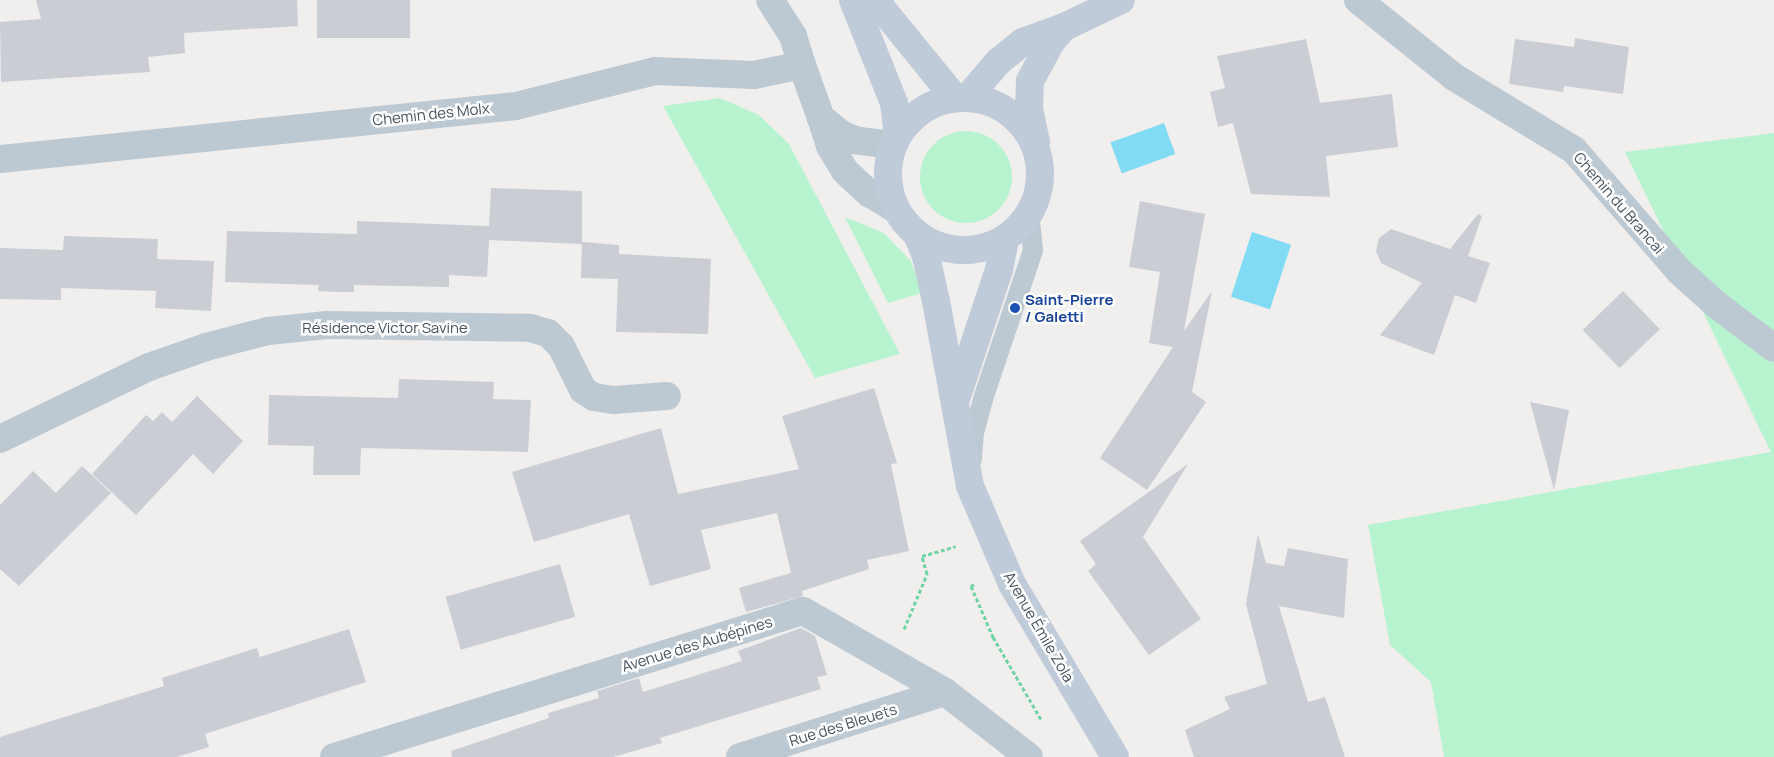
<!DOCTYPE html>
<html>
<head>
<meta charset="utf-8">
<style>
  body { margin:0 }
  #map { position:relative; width:1774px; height:757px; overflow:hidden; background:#f1eeee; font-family:Manrope,sans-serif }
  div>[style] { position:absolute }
  .green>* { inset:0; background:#b8f3cf }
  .round { border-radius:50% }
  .water>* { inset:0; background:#81dbf4; transform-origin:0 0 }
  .building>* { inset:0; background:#cacdd4; transform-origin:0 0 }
  .path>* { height:3px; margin-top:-1.5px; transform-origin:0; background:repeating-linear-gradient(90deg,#6dd4a2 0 4px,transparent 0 6.5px) }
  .lane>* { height:20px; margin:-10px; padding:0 10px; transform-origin:10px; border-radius:10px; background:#bdc9d2 }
  .street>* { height:28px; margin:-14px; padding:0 14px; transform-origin:14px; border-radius:14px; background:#bdc9d2 }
  .secondary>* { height:28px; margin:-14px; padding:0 14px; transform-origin:14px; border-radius:14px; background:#bfcbd9 }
  .secondary>.ring { margin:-14px; padding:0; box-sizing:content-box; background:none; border:28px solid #bfcbd9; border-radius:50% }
  .dots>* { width:14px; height:14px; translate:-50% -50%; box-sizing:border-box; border:2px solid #fff; border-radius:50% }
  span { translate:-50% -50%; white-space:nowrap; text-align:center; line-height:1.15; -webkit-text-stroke:5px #fff; paint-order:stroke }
  .street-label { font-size:15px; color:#45525e }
  .transit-label { font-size:15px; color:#164399; font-weight:700 }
  .left { translate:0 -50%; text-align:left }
</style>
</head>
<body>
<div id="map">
  <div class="green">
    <div style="clip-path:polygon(720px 98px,759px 115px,789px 144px,900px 354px,815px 378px,663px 106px)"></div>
    <div class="round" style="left:920px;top:131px;width:92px;height:92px"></div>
    <div style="clip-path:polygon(1774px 133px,1774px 757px,1444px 757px,1431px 682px,1390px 645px,1368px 525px,1771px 452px,1625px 152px)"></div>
    <div style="clip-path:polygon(845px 217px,884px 233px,911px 261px,922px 293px,888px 303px)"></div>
  </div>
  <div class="water">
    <div style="left:1164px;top:123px;width:33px;height:57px;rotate:70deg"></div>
    <div style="left:1252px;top:232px;width:41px;height:68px;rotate:18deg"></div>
  </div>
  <div class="building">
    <div style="clip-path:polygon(36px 0,297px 0,298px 26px,184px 33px,185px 53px,148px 57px,150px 72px,1px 82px,0 22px,41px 19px)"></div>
    <div style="left:317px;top:0;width:93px;height:38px"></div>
    <div style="clip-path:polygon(1575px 38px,1629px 47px,1623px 94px,1564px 86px,1563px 92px,1509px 84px,1515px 39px,1574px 47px)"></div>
    <div style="clip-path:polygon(1306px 39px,1320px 103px,1392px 94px,1398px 147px,1326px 156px,1330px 197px,1251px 194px,1233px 123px,1218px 127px,1210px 92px,1225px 88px,1217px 56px)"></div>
    <div style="clip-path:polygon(491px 188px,582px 191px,582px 242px,619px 245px,619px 254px,711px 259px,708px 334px,616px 332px,618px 279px,581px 278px,582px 244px,489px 240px,487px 277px,449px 275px,449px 287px,354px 285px,354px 292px,336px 292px,318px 291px,319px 285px,225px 282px,227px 231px,357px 234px,357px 221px,489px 226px)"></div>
    <div style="clip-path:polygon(1140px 201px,1205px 214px,1184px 331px,1212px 291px,1192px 392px,1206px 402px,1147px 490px,1100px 458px,1173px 347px,1149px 343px,1160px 272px,1129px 267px)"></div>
    <div style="clip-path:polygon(1478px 214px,1482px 216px,1468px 256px,1490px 263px,1476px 303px,1455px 295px,1434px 355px,1380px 335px,1422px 283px,1381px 263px,1376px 251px,1379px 238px,1391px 229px,1450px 249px)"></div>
    <div style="clip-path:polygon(64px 236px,158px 239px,157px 259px,214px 261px,211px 311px,155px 308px,156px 291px,61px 288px,61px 300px,0 299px,0 248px,63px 250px)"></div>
    <div style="left:1623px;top:291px;width:53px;height:56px;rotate:46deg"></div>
    <div style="clip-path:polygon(399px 379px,494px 382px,493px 399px,531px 400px,528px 452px,361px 448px,360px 475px,313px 475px,314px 446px,268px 445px,269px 395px,398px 398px)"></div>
    <div style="clip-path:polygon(874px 388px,897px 463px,891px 464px,909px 551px,867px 560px,869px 569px,802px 591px,803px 596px,746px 612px,739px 588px,791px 573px,777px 513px,701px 530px,711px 569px,650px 586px,629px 514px,534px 542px,512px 472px,661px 428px,678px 494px,799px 469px,782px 416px)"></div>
    <div style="clip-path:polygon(197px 396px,243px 441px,213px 474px,193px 454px,136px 515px,92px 474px,146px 415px,153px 421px,162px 412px,172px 422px)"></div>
    <div style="clip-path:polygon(1530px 402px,1569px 410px,1554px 490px)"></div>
    <div style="clip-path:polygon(1188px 464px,1143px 537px,1201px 619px,1149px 655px,1088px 571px,1096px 564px,1080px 541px)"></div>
    <div style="clip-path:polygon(82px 466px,111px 493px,19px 586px,0 569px,0 505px,33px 471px,56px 493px)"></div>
    <div style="clip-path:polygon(1258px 534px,1266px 563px,1284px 566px,1288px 548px,1348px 559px,1344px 618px,1279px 606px,1308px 702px,1325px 697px,1345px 757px,1194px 757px,1185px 730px,1230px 709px,1224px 697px,1267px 684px,1246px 604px)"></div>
    <div style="left:560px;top:564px;width:55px;height:119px;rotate:74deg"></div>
    <div style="clip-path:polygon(801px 628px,815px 636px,827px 675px,817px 677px,821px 689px,660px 738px,662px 743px,613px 757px,452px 757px,451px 751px,549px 718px,548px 713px,599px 698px,597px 691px,639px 678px,643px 692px,742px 661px,738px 651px)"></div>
    <div style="clip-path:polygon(349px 629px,366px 682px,205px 734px,209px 747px,177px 757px,0 757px,0 737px,164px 686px,162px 678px,257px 648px,260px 657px)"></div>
  </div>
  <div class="path">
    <div style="left:974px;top:584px;width:4px;rotate:146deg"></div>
    <div style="left:971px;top:586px;width:56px;rotate:66.7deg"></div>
    <div style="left:993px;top:637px;width:97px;rotate:59.7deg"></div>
    <div style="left:904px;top:629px;width:60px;rotate:-67.3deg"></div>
    <div style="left:927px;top:574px;width:19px;rotate:-106deg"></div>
    <div style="left:922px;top:556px;width:35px;rotate:-16deg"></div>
  </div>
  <div class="lane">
    <div style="left:972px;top:459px;width:26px;rotate:-86deg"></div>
    <div style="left:974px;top:433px;width:38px;rotate:-75deg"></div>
    <div style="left:984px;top:396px;width:154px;rotate:-71.4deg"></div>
    <div style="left:1033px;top:250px;width:36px;rotate:-96deg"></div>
  </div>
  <div class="street">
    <div style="left:770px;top:0;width:43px;rotate:57.4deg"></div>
    <div style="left:793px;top:36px;width:30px;rotate:73deg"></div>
    <div style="left:1358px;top:0;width:123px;rotate:38.7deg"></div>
    <div style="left:1454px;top:77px;width:140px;rotate:31.3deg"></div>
    <div style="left:1574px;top:150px;width:160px;rotate:49deg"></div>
    <div style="left:1679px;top:271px;width:52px;rotate:41.9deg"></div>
    <div style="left:1718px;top:306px;width:70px;rotate:36.9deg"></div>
    <div style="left:893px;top:145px;width:38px;rotate:-173deg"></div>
    <div style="left:855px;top:140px;width:15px;rotate:-157deg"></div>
    <div style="left:841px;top:134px;width:26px;rotate:-141deg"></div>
    <div style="left:821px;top:118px;width:29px;rotate:72deg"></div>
    <div style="left:830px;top:146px;width:29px;rotate:59deg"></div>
    <div style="left:845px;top:171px;width:33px;rotate:43deg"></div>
    <div style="left:869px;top:193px;width:31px;rotate:31deg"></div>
    <div style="left:0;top:159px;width:519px;rotate:-5.86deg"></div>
    <div style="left:516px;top:106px;width:143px;rotate:-14.1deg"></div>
    <div style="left:655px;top:71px;width:99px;rotate:2.3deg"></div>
    <div style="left:754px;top:75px;width:49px;rotate:-11.8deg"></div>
    <div style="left:802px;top:65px;width:56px;rotate:70.3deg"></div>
    <div style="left:0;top:439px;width:165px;rotate:-25.8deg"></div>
    <div style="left:149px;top:367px;width:60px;rotate:-19.3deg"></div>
    <div style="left:206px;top:347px;width:64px;rotate:-14.5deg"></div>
    <div style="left:268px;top:331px;width:59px;rotate:-5.8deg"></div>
    <div style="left:327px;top:325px;width:203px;rotate:0.8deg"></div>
    <div style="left:530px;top:328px;width:19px;rotate:16deg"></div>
    <div style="left:548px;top:333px;width:18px;rotate:45deg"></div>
    <div style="left:561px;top:346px;width:49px;rotate:63.4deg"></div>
    <div style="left:583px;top:390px;width:13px;rotate:32deg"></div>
    <div style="left:594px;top:397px;width:20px;rotate:9deg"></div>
    <div style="left:614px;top:400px;width:53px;rotate:-4.3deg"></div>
    <div style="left:334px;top:757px;width:491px;rotate:-17.3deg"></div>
    <div style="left:803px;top:611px;width:163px;rotate:29.7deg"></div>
    <div style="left:945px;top:692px;width:106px;rotate:37.7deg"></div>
    <div style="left:740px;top:757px;width:215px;rotate:-17.6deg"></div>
  </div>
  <div class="secondary">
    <div style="left:853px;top:0;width:111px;rotate:68.3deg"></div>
    <div style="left:894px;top:103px;width:33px;rotate:83deg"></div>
    <div style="left:875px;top:0;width:125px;rotate:50.8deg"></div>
    <div style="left:968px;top:97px;width:46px;rotate:-49.4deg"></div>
    <div style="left:998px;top:62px;width:32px;rotate:-39deg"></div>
    <div style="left:1023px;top:42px;width:44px;rotate:-20.1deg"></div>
    <div style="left:1064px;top:27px;width:63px;rotate:-25.3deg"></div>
    <div class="ring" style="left:888px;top:98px;width:124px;height:124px"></div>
    <div style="left:1036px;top:142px;width:34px;rotate:-102deg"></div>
    <div style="left:1029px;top:109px;width:28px;rotate:-88deg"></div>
    <div style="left:1030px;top:81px;width:44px;rotate:-61.7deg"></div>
    <div style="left:1051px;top:42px;width:20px;rotate:-49deg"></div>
    <div style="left:917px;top:234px;width:24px;rotate:68deg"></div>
    <div style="left:926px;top:256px;width:46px;rotate:77.5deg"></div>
    <div style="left:936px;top:301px;width:188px;rotate:79.6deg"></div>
    <div style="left:970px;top:486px;width:107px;rotate:66.8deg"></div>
    <div style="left:1012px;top:584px;width:201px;rotate:59.2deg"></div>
    <div style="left:955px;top:402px;width:139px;rotate:-71.6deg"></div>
    <div style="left:999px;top:270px;width:32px;rotate:-79deg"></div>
  </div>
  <div class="dots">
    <div style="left:1015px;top:308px;background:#1a4fb4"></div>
  </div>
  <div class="street-label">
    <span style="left:431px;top:114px;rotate:-6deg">Chemin des Molx</span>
    <span style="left:1619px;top:203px;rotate:49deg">Chemin du Brancai</span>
    <span style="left:385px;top:328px">Résidence Victor Savine</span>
    <span style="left:1039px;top:627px;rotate:60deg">Avenue Émile Zola</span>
    <span style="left:697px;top:644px;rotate:-17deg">Avenue des Aubépines</span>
    <span style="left:843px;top:725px;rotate:-17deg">Rue des Bleuets</span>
  </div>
  <div class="transit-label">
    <span class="left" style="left:1025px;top:308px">Saint-Pierre<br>/ Galetti</span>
  </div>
</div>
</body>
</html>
